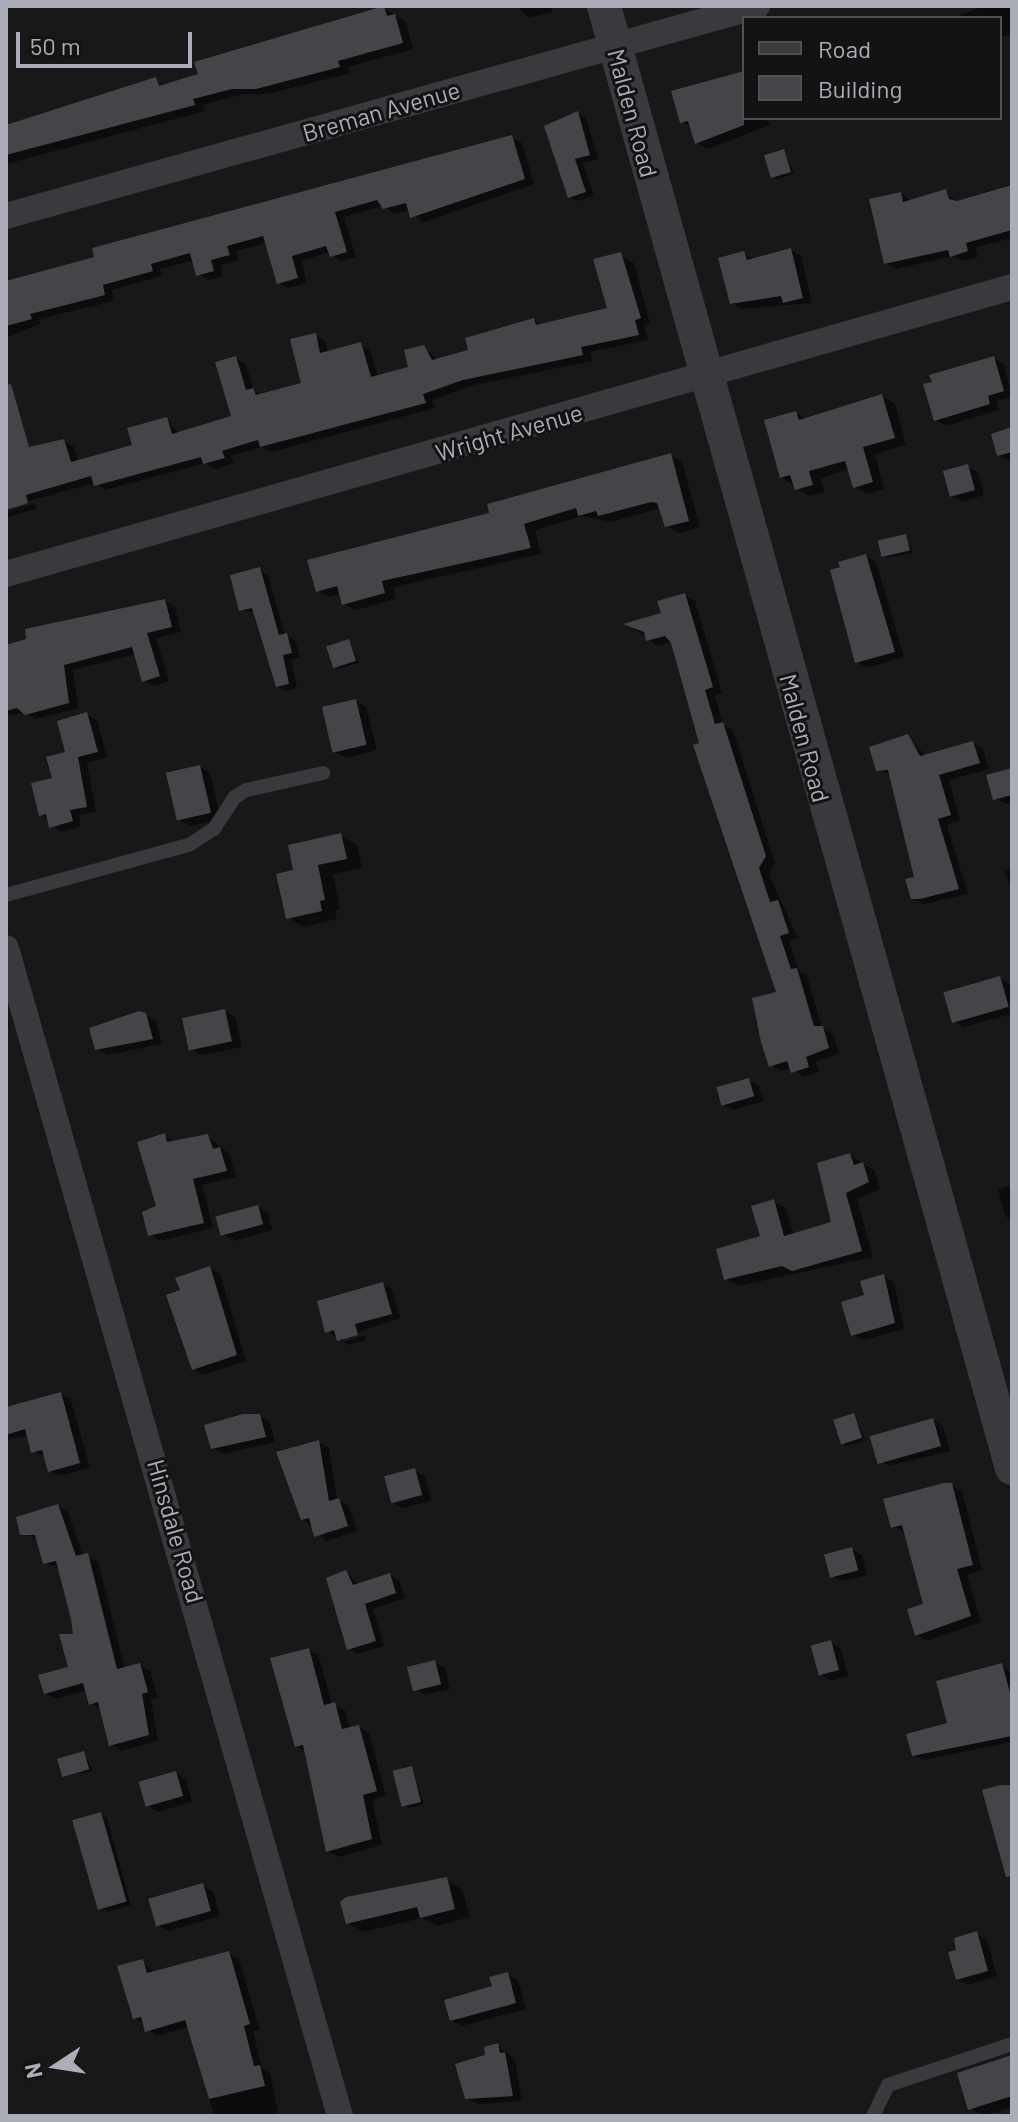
<!DOCTYPE html>
<html>
<head>
<meta charset="utf-8">
<style>
  body { margin:0 }
  #map { position:relative; width:1018px; height:2122px; overflow:hidden; background:#181819; font-family:Barlow,sans-serif }
  div>[style] { position:absolute }
  .shadow>* { inset:0; background:#0007 }
  .building>* { inset:0; background:#454549; transform-origin:0 0 }
  .service>* { height:14px; margin:-7px; padding:0 7px; transform-origin:7px; border-radius:7px; background:#39393e }
  .minor>* { height:26px; margin:-13px; padding:0 13px; transform-origin:13px; border-radius:13px; background:#39393e }
  .tertiary>* { height:34px; margin:-17px; padding:0 17px; transform-origin:17px; border-radius:17px; background:#39393e }
  span { translate:-50% -50%; white-space:nowrap; text-align:center; line-height:1.15; -webkit-text-stroke:6px #131314; paint-order:stroke }
  .street-label { font-size:24px; color:#abaeb8 }
  .frame { position:absolute; inset:0; border:8px solid #abaeb8; pointer-events:none }
  .legend { position:absolute; left:742px; top:16px; width:260px; height:104px; box-sizing:border-box; background:#131314; border:2px solid #505156; margin:0; padding:10px 14px; list-style:none; font-size:24px; color:#abaeb8 }
  .legend li { display:flex; align-items:center; gap:16px; height:40px }
  .legend b { width:40px; border:2px solid #505156 }
  .north { position:absolute; left:16px; top:2026px; width:80px; height:80px; -webkit-text-stroke:6px #131314; paint-order:stroke; rotate:258deg; font-size:22px; font-weight:700; line-height:32px; text-align:center; color:#abaeb8 }
  .north::after { content:''; display:block; margin:auto; width:28px; height:36px; background:#abaeb8; clip-path:polygon(50% 0,100% 100%,50% 72%,0 100%) }
  .scale { position:absolute; left:16px; top:32px; width:176px; height:36px; box-sizing:border-box; border:4px solid #abaeb8; border-top:0; padding-left:10px; font-size:24px; line-height:28px; white-space:nowrap; color:#abaeb8; -webkit-text-stroke:6px #131314; paint-order:stroke }
</style>
</head>
<body>
<div id="map">
  <div class="shadow">
    <div style="clip-path:polygon(517px 6px,551px 6px,552px 12px,529px 18px)"></div>
    <div style="clip-path:polygon(985px 6px,1012px 6px,1012px 34px,1000px 37px,1000px 18px,952px 18px)"></div>
    <div style="clip-path:polygon(384px 8px,406px 22px,413px 49px,348px 67px,350px 73px,268px 94px,244px 94px,203px 105px,205px 111px,6px 164px,6px 122px,8px 127px,200px 76px,197px 63px)"></div>
    <div style="clip-path:polygon(744px 73px,744px 118px,768px 118px,770px 125px,707px 149px,697px 143px,692px 128px,682px 122px)"></div>
    <div style="clip-path:polygon(578px 113px,586px 118px,598px 159px,583px 163px,594px 196px,578px 201px,570px 197px)"></div>
    <div style="clip-path:polygon(512px 138px,522px 143px,534px 184px,422px 223px,410px 210px,395px 214px,383px 206px,344px 217px,356px 257px,341px 261px,330px 252px,301px 261px,307px 283px,288px 288px,278px 283px,267px 243px,236px 251px,239px 260px,220px 265px,223px 276px,208px 280px,198px 274px,194px 260px,160px 269px,162px 276px,112px 290px,114px 301px,39px 319px,40px 324px,6px 338px,6px 283px)"></div>
    <div style="clip-path:polygon(784px 151px,794px 174px,777px 179px,772px 177px)"></div>
    <div style="clip-path:polygon(1012px 188px,1012px 238px,975px 248px,978px 257px,962px 261px,953px 256px,896px 269px,886px 263px,901px 194px,911px 200px,946px 192px,958px 203px)"></div>
    <div style="clip-path:polygon(791px 250px,801px 256px,812px 303px,742px 309px,732px 303px,744px 254px,755px 260px)"></div>
    <div style="clip-path:polygon(623px 257px,634px 263px,650px 323px,644px 325px,648px 340px,590px 352px,592px 361px,474px 385px,432px 400px,435px 408px,272px 452px,263px 447px,231px 456px,234px 463px,215px 469px,206px 463px,105px 490px,95px 483px,6px 507px,6px 470px,64px 441px,74px 447px,78px 462px,135px 447px,167px 419px,179px 434px,234px 418px,236px 358px,246px 364px,254px 391px,262px 395px,303px 385px,315px 335px,325px 341px,328px 353px,360px 345px,370px 350px,378px 377px,411px 368px,423px 347px,438px 360px,471px 351px,534px 320px,543px 325px,609px 309px,596px 261px)"></div>
    <div style="clip-path:polygon(994px 359px,1004px 364px,1012px 397px,997px 401px,999px 410px,946px 426px,936px 420px)"></div>
    <div style="clip-path:polygon(882px 396px,895px 404px,906px 445px,875px 454px,884px 489px,867px 494px,854px 486px,850px 469px,820px 478px,825px 492px,809px 496px,781px 477px,796px 413px,807px 419px)"></div>
    <div style="clip-path:polygon(1012px 430px,1012px 460px,1009px 461px,999px 455px)"></div>
    <div style="clip-path:polygon(670px 455px,682px 462px,700px 527px,679px 533px,667px 526px,661px 508px,611px 522px,582px 516px,535px 530px,541px 554px,393px 587px,396px 599px,356px 610px,344px 604px,342px 594px,329px 597px,317px 590px,492px 515px)"></div>
    <div style="clip-path:polygon(967px 467px,978px 472px,984px 495px,962px 502px,952px 496px)"></div>
    <div style="clip-path:polygon(35px 503px,37px 509px,6px 517px,6px 512px)"></div>
    <div style="clip-path:polygon(905px 536px,914px 553px,884px 558px)"></div>
    <div style="clip-path:polygon(866px 556px,876px 562px,904px 657px,867px 668px,857px 662px)"></div>
    <div style="clip-path:polygon(260px 570px,268px 575px,285px 635px,295px 640px,300px 657px,291px 660px,297px 688px,286px 691px,277px 686px,256px 613px,241px 610px)"></div>
    <div style="clip-path:polygon(685px 595px,695px 601px,722px 693px,715px 695px,723px 724px,733px 730px,775px 863px,769px 875px,798px 938px,789px 941px,799px 971px,807px 976px,822px 1028px,833px 1034px,839px 1053px,816px 1062px,819px 1072px,803px 1077px,792px 1068px,781px 1071px,770px 1065px,779px 993px,673px 641px,658px 646px,628px 624px,663px 615px)"></div>
    <div style="clip-path:polygon(165px 601px,175px 607px,181px 632px,156px 638px,169px 681px,154px 686px,144px 681px,136px 654px,73px 670px,78px 708px,36px 719px,26px 713px,6px 715px,6px 647px)"></div>
    <div style="clip-path:polygon(349px 641px,359px 663px,338px 669px,334px 667px)"></div>
    <div style="clip-path:polygon(356px 701px,366px 707px,377px 750px,346px 758px,335px 752px)"></div>
    <div style="clip-path:polygon(87px 715px,97px 720px,107px 757px,87px 763px,96px 812px,79px 815px,81px 826px,61px 832px,41px 814px)"></div>
    <div style="clip-path:polygon(907px 736px,926px 756px,973px 743px,983px 749px,989px 769px,949px 780px,960px 821px,947px 825px,968px 894px,923px 904px,913px 898px,917px 878px,899px 817px,902px 806px,892px 775px,878px 770px)"></div>
    <div style="clip-path:polygon(200px 767px,210px 773px,221px 819px,190px 826px,179px 820px)"></div>
    <div style="clip-path:polygon(1012px 770px,1012px 803px,1005px 804px,995px 798px)"></div>
    <div style="clip-path:polygon(341px 836px,357px 845px,362px 868px,333px 874px,340px 909px,335px 910px,337px 919px,303px 927px,288px 917px,296px 872px)"></div>
    <div style="clip-path:polygon(1012px 869px,1012px 892px,1005px 871px)"></div>
    <div style="clip-path:polygon(1000px 978px,1010px 984px,1012px 1014px,964px 1027px,953px 1021px)"></div>
    <div style="clip-path:polygon(225px 1011px,235px 1017px,242px 1047px,202px 1055px,191px 1049px)"></div>
    <div style="clip-path:polygon(146px 1015px,156px 1021px,162px 1044px,107px 1055px,97px 1049px,91px 1029px,97px 1025px)"></div>
    <div style="clip-path:polygon(749px 1080px,759px 1086px,764px 1101px,733px 1110px,723px 1104px)"></div>
    <div style="clip-path:polygon(164px 1136px,175px 1142px,208px 1136px,230px 1155px,236px 1177px,202px 1185px,213px 1228px,160px 1241px,150px 1235px,158px 1208px)"></div>
    <div style="clip-path:polygon(850px 1155px,875px 1171px,880px 1189px,857px 1199px,873px 1257px,738px 1286px,726px 1279px,762px 1238px,774px 1202px,786px 1208px,793px 1235px,834px 1224px)"></div>
    <div style="clip-path:polygon(1012px 1185px,1012px 1220px,1005px 1216px,998px 1189px)"></div>
    <div style="clip-path:polygon(258px 1207px,268px 1213px,272px 1230px,234px 1241px,224px 1235px)"></div>
    <div style="clip-path:polygon(210px 1268px,220px 1274px,246px 1361px,203px 1375px,193px 1369px,182px 1291px)"></div>
    <div style="clip-path:polygon(884px 1276px,894px 1282px,904px 1329px,863px 1340px,853px 1334px,867px 1297px)"></div>
    <div style="clip-path:polygon(383px 1284px,392px 1289px,400px 1318px,343px 1337px,343px 1342px,365px 1335px,366px 1340px,348px 1345px,327px 1331px)"></div>
    <div style="clip-path:polygon(61px 1394px,71px 1400px,90px 1468px,60px 1476px,50px 1471px,46px 1457px,33px 1451px,29px 1436px,6px 1439px,6px 1409px)"></div>
    <div style="clip-path:polygon(259px 1416px,270px 1422px,275px 1442px,223px 1454px,212px 1448px)"></div>
    <div style="clip-path:polygon(854px 1416px,866px 1440px,847px 1446px,843px 1443px)"></div>
    <div style="clip-path:polygon(933px 1420px,943px 1426px,950px 1451px,889px 1466px,879px 1460px)"></div>
    <div style="clip-path:polygon(319px 1442px,329px 1448px,337px 1499px,349px 1506px,357px 1531px,326px 1541px,303px 1519px)"></div>
    <div style="clip-path:polygon(414px 1470px,425px 1476px,431px 1501px,403px 1508px,392px 1502px)"></div>
    <div style="clip-path:polygon(951px 1485px,962px 1491px,982px 1570px,967px 1575px,981px 1622px,927px 1641px,917px 1635px,925px 1606px,906px 1532px,893px 1527px)"></div>
    <div style="clip-path:polygon(58px 1506px,68px 1512px,83px 1556px,98px 1561px,125px 1669px,140px 1665px,150px 1671px,158px 1698px,151px 1699px,158px 1741px,121px 1751px,111px 1745px,102px 1710px,91px 1703px,87px 1690px,56px 1699px,46px 1693px,70px 1668px,75px 1636px,60px 1568px,45px 1563px,38px 1540px,22px 1533px)"></div>
    <div style="clip-path:polygon(851px 1549px,862px 1555px,867px 1575px,842px 1581px,831px 1576px)"></div>
    <div style="clip-path:polygon(346px 1572px,359px 1585px,390px 1575px,399px 1580px,405px 1598px,373px 1609px,384px 1646px,358px 1654px,348px 1648px)"></div>
    <div style="clip-path:polygon(831px 1643px,841px 1649px,848px 1676px,831px 1681px,821px 1675px)"></div>
    <div style="clip-path:polygon(309px 1650px,319px 1656px,332px 1705px,345px 1710px,350px 1729px,359px 1727px,369px 1733px,386px 1796px,372px 1800px,382px 1845px,338px 1857px,328px 1851px,307px 1752px,296px 1746px)"></div>
    <div style="clip-path:polygon(435px 1662px,445px 1668px,450px 1689px,425px 1695px,415px 1689px)"></div>
    <div style="clip-path:polygon(1002px 1666px,1012px 1673px,1012px 1742px,923px 1760px,914px 1755px)"></div>
    <div style="clip-path:polygon(84px 1753px,93px 1771px,63px 1776px)"></div>
    <div style="clip-path:polygon(412px 1768px,424px 1804px,409px 1808px,404px 1805px)"></div>
    <div style="clip-path:polygon(176px 1773px,186px 1779px,192px 1802px,158px 1812px,148px 1806px)"></div>
    <div style="clip-path:polygon(101px 1815px,107px 1818px,131px 1905px,108px 1912px,101px 1908px)"></div>
    <div style="clip-path:polygon(446px 1880px,462px 1889px,470px 1917px,437px 1926px,422px 1918px,363px 1932px,348px 1923px)"></div>
    <div style="clip-path:polygon(202px 1885px,213px 1891px,220px 1916px,168px 1931px,157px 1925px)"></div>
    <div style="clip-path:polygon(977px 1934px,987px 1940px,997px 1976px,968px 1985px,957px 1979px,959px 1951px)"></div>
    <div style="clip-path:polygon(229px 1954px,239px 1960px,260px 2030px,253px 2031px,262px 2069px,270px 2073px,279px 2116px,214px 2116px,189px 2027px,157px 2036px,135px 2018px,143px 1962px,154px 1973px)"></div>
    <div style="clip-path:polygon(508px 1974px,518px 1980px,526px 2009px,462px 2026px,451px 2020px)"></div>
    <div style="clip-path:polygon(497px 2045px,515px 2060px,522px 2101px,478px 2104px,467px 2098px)"></div>
    <div style="clip-path:polygon(1012px 2057px,1012px 2107px,983px 2116px,970px 2108px)"></div>
  </div>
  <div class="building">
    <div style="clip-path:polygon(384px 6px,387px 16px,395px 14px,403px 43px,338px 61px,340px 67px,256px 89px,232px 89px,193px 99px,195px 105px,6px 155px,6px 125px,156px 77px,159px 86px,198px 74px,194px 62px)"></div>
    <div style="clip-path:polygon(744px 71px,744px 125px,695px 144px,688px 121px,680px 123px,671px 91px)"></div>
    <div style="clip-path:polygon(578px 111px,590px 155px,575px 159px,586px 192px,568px 198px,544px 126px)"></div>
    <div style="clip-path:polygon(512px 135px,525px 179px,410px 218px,406px 203px,383px 209px,377px 200px,335px 212px,347px 252px,330px 257px,326px 246px,292px 256px,298px 278px,277px 284px,263px 236px,227px 246px,230px 255px,211px 260px,214px 271px,196px 276px,190px 253px,151px 264px,153px 271px,103px 285px,105px 295px,30px 314px,32px 319px,6px 326px,6px 281px,94px 257px,92px 248px)"></div>
    <div style="left:784px;top:149px;width:24px;height:21px;rotate:73deg"></div>
    <div style="clip-path:polygon(1012px 185px,1012px 230px,966px 243px,968px 251px,950px 257px,948px 250px,884px 264px,869px 199px,901px 192px,903px 202px,946px 189px,949px 199px,957px 201px)"></div>
    <div style="clip-path:polygon(791px 248px,803px 298px,783px 303px,781px 296px,730px 304px,718px 258px,744px 251px,747px 260px)"></div>
    <div style="clip-path:polygon(621px 252px,641px 318px,635px 320px,639px 335px,581px 347px,583px 355px,463px 380px,423px 394px,426px 403px,260px 447px,258px 440px,222px 451px,225px 458px,203px 464px,201px 457px,94px 486px,91px 476px,26px 495px,28px 503px,6px 510px,6px 385px,11px 384px,29px 447px,64px 439px,71px 462px,132px 445px,127px 428px,167px 417px,172px 434px,231px 416px,215px 362px,236px 356px,246px 390px,253px 388px,256px 395px,301px 383px,290px 339px,316px 333px,320px 353px,361px 342px,371px 377px,408px 367px,404px 350px,424px 345px,432px 360px,468px 350px,465px 338px,534px 318px,536px 325px,607px 308px,593px 259px)"></div>
    <div style="clip-path:polygon(994px 356px,1004px 391px,988px 396px,990px 404px,934px 421px,923px 384px,932px 382px,929px 375px)"></div>
    <div style="clip-path:polygon(882px 394px,895px 438px,863px 447px,873px 482px,853px 488px,845px 461px,809px 471px,813px 485px,795px 490px,790px 475px,780px 478px,764px 420px,796px 411px,799px 420px)"></div>
    <div style="clip-path:polygon(1012px 427px,1012px 452px,997px 456px,991px 434px)"></div>
    <div style="clip-path:polygon(671px 453px,689px 521px,665px 527px,657px 503px,651px 502px,598px 516px,596px 511px,578px 516px,576px 508px,524px 524px,531px 548px,382px 581px,385px 593px,342px 605px,337px 586px,316px 592px,307px 560px,489px 513px,487px 504px)"></div>
    <div style="left:968px;top:464px;width:27px;height:26px;rotate:75deg"></div>
    <div style="left:906px;top:534px;width:17px;height:29px;rotate:77deg"></div>
    <div style="clip-path:polygon(866px 554px,895px 652px,855px 663px,830px 570px,840px 567px,838px 562px)"></div>
    <div style="clip-path:polygon(260px 567px,279px 635px,287px 633px,292px 653px,283px 655px,289px 684px,276px 687px,252px 608px,239px 611px,230px 575px)"></div>
    <div style="clip-path:polygon(685px 593px,713px 687px,705px 690px,715px 724px,723px 722px,766px 856px,759px 868px,770px 902px,778px 900px,789px 933px,780px 936px,791px 969px,797px 968px,814px 1026px,823px 1026px,829px 1048px,806px 1057px,809px 1067px,791px 1073px,787px 1061px,769px 1067px,761px 1042px,752px 998px,776px 992px,693px 745px,699px 743px,671px 643px,665px 636px,646px 641px,644px 632px,623px 624px,661px 613px,657px 601px)"></div>
    <div style="clip-path:polygon(165px 599px,172px 627px,147px 633px,160px 676px,142px 682px,132px 647px,64px 665px,69px 703px,25px 715px,17px 708px,6px 711px,6px 645px,26px 639px,25px 629px)"></div>
    <div style="left:349px;top:639px;width:23px;height:24px;rotate:72deg"></div>
    <div style="left:356px;top:699px;width:47px;height:35px;rotate:77deg"></div>
    <div style="clip-path:polygon(87px 712px,98px 752px,78px 757px,87px 807px,70px 810px,73px 821px,49px 828px,46px 814px,39px 816px,31px 783px,52px 778px,46px 757px,65px 752px,57px 721px)"></div>
    <div style="clip-path:polygon(908px 734px,920px 756px,973px 741px,980px 763px,939px 775px,951px 815px,938px 819px,959px 889px,920px 899px,911px 899px,905px 879px,914px 877px,888px 770px,876px 771px,869px 747px)"></div>
    <div style="left:200px;top:765px;width:49px;height:35px;rotate:77deg"></div>
    <div style="clip-path:polygon(1012px 768px,1012px 795px,993px 800px,986px 775px)"></div>
    <div style="clip-path:polygon(341px 833px,347px 859px,318px 865px,325px 900px,320px 901px,322px 911px,286px 919px,276px 874px,293px 870px,288px 845px)"></div>
    <div style="left:1000px;top:976px;width:32px;height:59px;rotate:74deg"></div>
    <div style="left:225px;top:1009px;width:33px;height:44px;rotate:78deg"></div>
    <div style="clip-path:polygon(139px 1011px,146px 1013px,153px 1039px,95px 1050px,89px 1028px)"></div>
    <div style="left:749px;top:1078px;width:19px;height:34px;rotate:74deg"></div>
    <div style="clip-path:polygon(165px 1133px,167px 1142px,208px 1134px,213px 1149px,220px 1147px,227px 1171px,193px 1179px,204px 1223px,148px 1236px,142px 1212px,156px 1206px,137px 1142px)"></div>
    <div style="clip-path:polygon(850px 1153px,854px 1165px,863px 1162px,869px 1182px,846px 1193px,862px 1251px,792px 1271px,782px 1266px,724px 1280px,716px 1249px,760px 1236px,751px 1206px,774px 1199px,784px 1236px,831px 1222px,817px 1163px)"></div>
    <div style="left:258px;top:1205px;width:20px;height:44px;rotate:75deg"></div>
    <div style="clip-path:polygon(210px 1266px,237px 1355px,192px 1370px,166px 1295px,180px 1290px,175px 1278px)"></div>
    <div style="clip-path:polygon(884px 1274px,895px 1323px,851px 1336px,841px 1302px,864px 1295px,860px 1281px)"></div>
    <div style="clip-path:polygon(383px 1282px,392px 1314px,355px 1324px,358px 1335px,337px 1341px,334px 1330px,325px 1333px,317px 1301px)"></div>
    <div style="clip-path:polygon(61px 1392px,80px 1463px,48px 1472px,42px 1450px,31px 1453px,25px 1429px,6px 1435px,6px 1407px)"></div>
    <div style="left:854px;top:1413px;width:26px;height:22px;rotate:72deg"></div>
    <div style="clip-path:polygon(243px 1414px,260px 1414px,266px 1437px,211px 1449px,204px 1425px)"></div>
    <div style="left:933px;top:1418px;width:29px;height:66px;rotate:74deg"></div>
    <div style="clip-path:polygon(319px 1440px,329px 1501px,339px 1498px,348px 1526px,314px 1537px,309px 1518px,301px 1520px,276px 1452px)"></div>
    <div style="left:415px;top:1468px;width:28px;height:32px;rotate:75deg"></div>
    <div style="clip-path:polygon(944px 1483px,952px 1483px,973px 1565px,957px 1569px,971px 1616px,915px 1636px,907px 1609px,923px 1604px,902px 1525px,891px 1528px,883px 1499px)"></div>
    <div style="clip-path:polygon(58px 1504px,76px 1556px,88px 1553px,117px 1669px,140px 1663px,148px 1692px,142px 1694px,149px 1735px,109px 1746px,98px 1702px,89px 1705px,83px 1683px,44px 1694px,38px 1675px,68px 1667px,59px 1634px,73px 1634px,71px 1619px,56px 1561px,43px 1564px,35px 1535px,20px 1535px,16px 1517px)"></div>
    <div style="left:852px;top:1547px;width:24px;height:29px;rotate:75deg"></div>
    <div style="clip-path:polygon(346px 1570px,353px 1585px,390px 1573px,396px 1593px,365px 1604px,376px 1641px,347px 1650px,326px 1578px)"></div>
    <div style="left:831px;top:1640px;width:31px;height:21px;rotate:75deg"></div>
    <div style="clip-path:polygon(309px 1648px,324px 1705px,335px 1702px,342px 1729px,359px 1725px,377px 1791px,363px 1795px,372px 1839px,326px 1852px,303px 1745px,295px 1747px,270px 1658px)"></div>
    <div style="left:435px;top:1660px;width:25px;height:29px;rotate:76deg"></div>
    <div style="clip-path:polygon(1002px 1663px,1012px 1700px,1012px 1736px,912px 1756px,906px 1734px,947px 1723px,936px 1681px)"></div>
    <div style="left:84px;top:1751px;width:19px;height:28px;rotate:74deg"></div>
    <div style="left:412px;top:1766px;width:37px;height:20px;rotate:76deg"></div>
    <div style="left:176px;top:1771px;width:26px;height:39px;rotate:74deg"></div>
    <div style="clip-path:polygon(1000px 1785px,1012px 1785px,1012px 1876px,1006px 1877px,982px 1790px)"></div>
    <div style="left:101px;top:1812px;width:93px;height:30px;rotate:74deg"></div>
    <div style="clip-path:polygon(447px 1877px,455px 1909px,420px 1918px,417px 1907px,346px 1924px,340px 1902px,346px 1897px)"></div>
    <div style="left:203px;top:1883px;width:29px;height:57px;rotate:74deg"></div>
    <div style="clip-path:polygon(977px 1931px,988px 1971px,956px 1980px,948px 1952px,956px 1950px,954px 1938px)"></div>
    <div style="clip-path:polygon(229px 1951px,250px 2024px,244px 2026px,254px 2066px,260px 2065px,265px 2086px,209px 2099px,185px 2020px,145px 2032px,141px 2017px,133px 2019px,117px 1966px,143px 1959px,147px 1973px)"></div>
    <div style="clip-path:polygon(508px 1972px,516px 2003px,450px 2021px,444px 2000px,492px 1986px,489px 1977px)"></div>
    <div style="clip-path:polygon(498px 2043px,500px 2053px,505px 2052px,513px 2096px,465px 2099px,455px 2064px,485px 2055px,484px 2047px)"></div>
    <div style="clip-path:polygon(1012px 2055px,1012px 2096px,968px 2110px,957px 2073px)"></div>
  </div>
  <div class="service">
    <div style="left:6px;top:895px;width:190px;rotate:-15.3deg"></div>
    <div style="left:189px;top:845px;width:30px;rotate:-33deg"></div>
    <div style="left:214px;top:829px;width:38px;rotate:-57deg"></div>
    <div style="left:235px;top:797px;width:13px;rotate:-32deg"></div>
    <div style="left:246px;top:790px;width:79px;rotate:-12.4deg"></div>
    <div style="left:873px;top:2116px;width:34px;rotate:-64deg"></div>
    <div style="left:888px;top:2085px;width:131px;rotate:-18.3deg"></div>
  </div>
  <div class="minor">
    <div style="left:6px;top:216px;width:780px;rotate:-15.62deg"></div>
    <div style="left:6px;top:574px;width:1046px;rotate:-15.92deg"></div>
    <div style="left:6px;top:948px;width:1215px;rotate:74.04deg"></div>
  </div>
  <div class="tertiary">
    <div style="left:604px;top:6px;width:1518px;rotate:74.41deg"></div>
  </div>
  <div class="street-label">
    <span style="left:381px;top:111px;rotate:-16deg">Breman Avenue</span>
    <span style="left:633px;top:113px;rotate:75deg">Malden Road</span>
    <span style="left:509px;top:432px;rotate:-16deg">Wright Avenue</span>
    <span style="left:805px;top:738px;rotate:75deg">Malden Road</span>
    <span style="left:176px;top:1531px;rotate:74deg">Hinsdale Road</span>
  </div>
  <div class="frame"></div>
  <ul class="legend">
  <li><b style="height:10px;background:#39393e"></b>Road</li>
  <li><b style="height:22px;background:#454549"></b>Building</li>
  </ul>
  <div class="north">N</div>
  <div class="scale">50 m</div>
</div>
</body>
</html>
